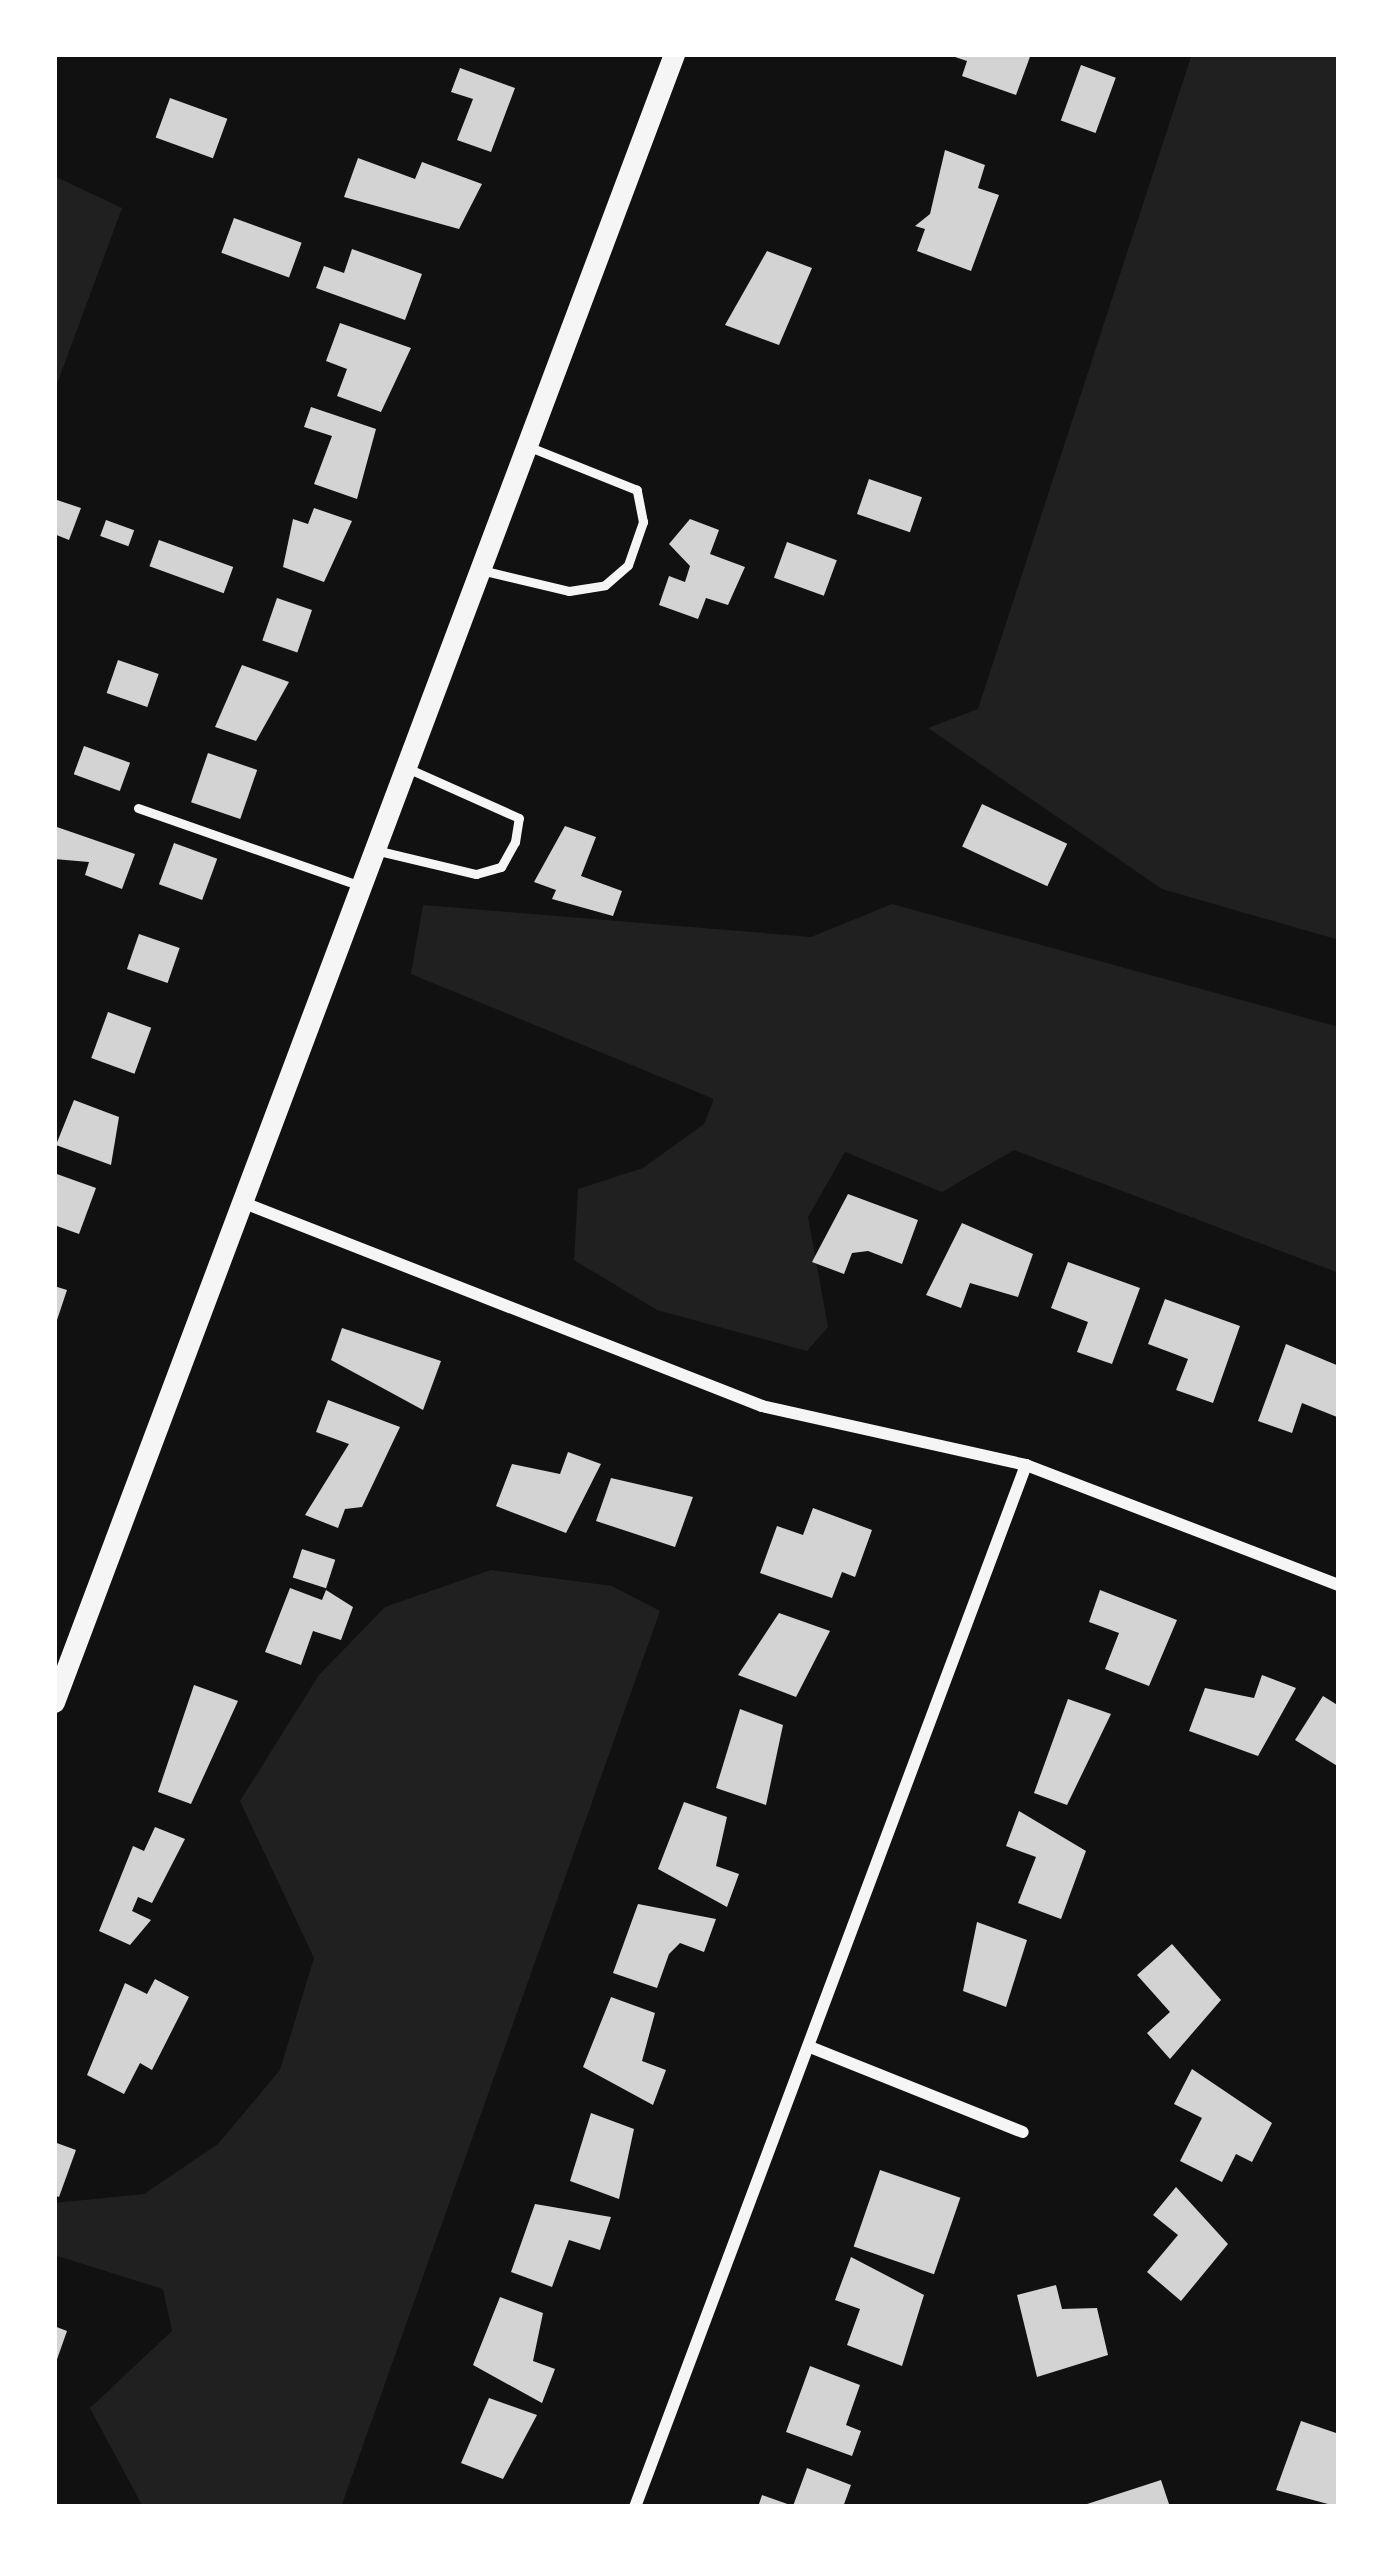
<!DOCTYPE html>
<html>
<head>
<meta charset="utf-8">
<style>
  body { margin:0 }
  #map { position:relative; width:1393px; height:2561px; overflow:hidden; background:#111; font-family:Overpass,sans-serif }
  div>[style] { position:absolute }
  .green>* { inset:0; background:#202020 }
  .building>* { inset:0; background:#d3d3d3; transform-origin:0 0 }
  .service>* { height:9px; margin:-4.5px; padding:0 4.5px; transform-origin:4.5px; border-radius:4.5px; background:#f5f5f5 }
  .minor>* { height:12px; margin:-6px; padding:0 6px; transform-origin:6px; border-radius:6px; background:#f5f5f5 }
  .tertiary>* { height:21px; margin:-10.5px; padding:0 10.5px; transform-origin:10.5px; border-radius:10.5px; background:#f5f5f5 }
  span { translate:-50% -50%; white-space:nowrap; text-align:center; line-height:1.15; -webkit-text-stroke:9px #fff; paint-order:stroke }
  .frame { position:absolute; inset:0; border:57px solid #fff; pointer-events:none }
</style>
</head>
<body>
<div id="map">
  <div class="green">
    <div style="clip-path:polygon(1192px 54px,1339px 54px,1339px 940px,1162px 889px,928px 728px,978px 709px)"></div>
    <div style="clip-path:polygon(54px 176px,122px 208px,54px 392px)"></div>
    <div style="clip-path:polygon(892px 904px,1339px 1027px,1339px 1273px,1014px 1150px,942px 1192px,845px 1152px,808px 1217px,828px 1327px,807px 1351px,657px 1310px,574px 1260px,578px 1189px,643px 1168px,704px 1124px,714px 1099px,411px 974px,423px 905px,811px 937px)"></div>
    <div style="clip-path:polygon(491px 1570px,612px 1586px,660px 1611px,341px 2507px,143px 2507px,90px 2408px,172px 2331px,163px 2289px,54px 2255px,54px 2203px,144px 2194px,218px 2144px,280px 2070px,314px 1958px,240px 1801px,319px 1675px,385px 1607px)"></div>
  </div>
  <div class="building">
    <div style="clip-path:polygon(1031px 54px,1016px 95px,962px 76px,967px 61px,949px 55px)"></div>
    <div style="left:1081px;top:65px;width:37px;height:59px;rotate:20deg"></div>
    <div style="clip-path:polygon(460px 68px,515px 88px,491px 152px,457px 140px,473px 99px,451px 92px)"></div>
    <div style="left:170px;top:98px;width:61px;height:42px;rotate:20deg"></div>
    <div style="clip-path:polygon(945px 150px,985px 165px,978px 188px,999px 195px,971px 271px,917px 251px,925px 229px,915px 226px,930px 214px)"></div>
    <div style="clip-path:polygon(358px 158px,415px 179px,422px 162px,482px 184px,459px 229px,344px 197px)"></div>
    <div style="left:234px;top:218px;width:72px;height:37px;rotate:20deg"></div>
    <div style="clip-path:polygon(352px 249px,422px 274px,405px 320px,316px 288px,324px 266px,344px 273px)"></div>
    <div style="clip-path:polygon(767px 251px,812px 268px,779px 345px,725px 325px)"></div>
    <div style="clip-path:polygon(340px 323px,411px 348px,381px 412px,337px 396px,347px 369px,326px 361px)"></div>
    <div style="clip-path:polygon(311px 407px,376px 429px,357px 499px,314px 484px,332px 436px,304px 427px)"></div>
    <div style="left:869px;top:479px;width:56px;height:37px;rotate:19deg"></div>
    <div style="clip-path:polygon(54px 499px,81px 508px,69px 540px,54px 534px)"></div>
    <div style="clip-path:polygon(314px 508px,352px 521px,324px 582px,283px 567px,293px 519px,308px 524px)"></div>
    <div style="clip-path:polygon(690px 519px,719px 530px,710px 554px,745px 567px,728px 605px,706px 598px,698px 619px,659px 605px,669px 576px,685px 582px,690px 566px,669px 544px)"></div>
    <div style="left:106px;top:520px;width:30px;height:17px;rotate:20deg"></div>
    <div style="left:159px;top:540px;width:79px;height:28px;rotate:20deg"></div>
    <div style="left:787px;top:542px;width:53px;height:38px;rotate:20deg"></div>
    <div style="left:277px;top:598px;width:37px;height:45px;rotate:19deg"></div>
    <div style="left:118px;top:660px;width:43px;height:35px;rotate:19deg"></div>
    <div style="clip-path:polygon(242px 665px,289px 682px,256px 741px,215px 727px)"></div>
    <div style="left:84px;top:746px;width:49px;height:30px;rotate:20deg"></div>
    <div style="left:208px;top:753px;width:52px;height:52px;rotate:19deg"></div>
    <div style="left:982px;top:804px;width:94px;height:47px;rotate:25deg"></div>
    <div style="clip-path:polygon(54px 826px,135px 854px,122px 889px,85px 875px,89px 862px,54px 859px)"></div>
    <div style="clip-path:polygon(565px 826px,596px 837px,581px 876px,622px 891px,613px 916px,552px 899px,556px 890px,534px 882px)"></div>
    <div style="left:174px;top:843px;width:46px;height:44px;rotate:20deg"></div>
    <div style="left:139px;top:934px;width:43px;height:37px;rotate:19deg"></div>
    <div style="left:108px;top:1012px;width:46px;height:49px;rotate:20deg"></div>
    <div style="clip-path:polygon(74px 1100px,119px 1117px,111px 1165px,56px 1145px)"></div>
    <div style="clip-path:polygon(54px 1173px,96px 1188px,79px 1234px,54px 1225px)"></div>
    <div style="clip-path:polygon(848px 1194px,918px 1220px,902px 1264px,868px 1251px,852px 1253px,844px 1274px,812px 1262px)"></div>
    <div style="clip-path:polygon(962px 1223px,1033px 1254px,1018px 1297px,970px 1283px,961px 1308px,926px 1295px)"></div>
    <div style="clip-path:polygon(1068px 1262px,1140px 1288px,1112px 1364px,1077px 1352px,1088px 1322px,1051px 1308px)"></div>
    <div style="clip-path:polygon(54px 1286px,67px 1290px,55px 1326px,54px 1325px)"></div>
    <div style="clip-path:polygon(1165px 1299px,1240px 1326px,1213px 1403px,1176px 1390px,1188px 1359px,1148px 1344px)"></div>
    <div style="clip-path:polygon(342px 1328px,441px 1361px,423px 1410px,331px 1360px)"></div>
    <div style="clip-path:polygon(1286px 1344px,1339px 1366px,1337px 1417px,1302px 1403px,1292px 1433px,1258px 1421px)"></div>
    <div style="clip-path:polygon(328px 1400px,400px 1427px,362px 1507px,345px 1509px,338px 1528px,305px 1515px,349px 1444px,316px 1432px)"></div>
    <div style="clip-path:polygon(568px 1452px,601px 1464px,566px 1533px,496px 1506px,512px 1464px,560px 1474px)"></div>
    <div style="clip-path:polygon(611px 1478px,693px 1497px,675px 1547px,596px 1521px)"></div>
    <div style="clip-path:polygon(813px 1508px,872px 1530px,855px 1577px,842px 1572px,832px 1598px,760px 1573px,777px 1526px,803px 1535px)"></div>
    <div style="left:302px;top:1549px;width:35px;height:30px;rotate:18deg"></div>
    <div style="clip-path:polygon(290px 1588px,322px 1600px,326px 1590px,353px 1607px,341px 1640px,313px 1631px,301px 1665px,265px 1652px)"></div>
    <div style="clip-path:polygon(1100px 1590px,1177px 1620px,1149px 1686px,1105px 1669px,1119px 1633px,1089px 1622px)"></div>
    <div style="clip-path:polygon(779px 1613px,830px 1631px,796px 1697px,738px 1675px)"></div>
    <div style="clip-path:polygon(1262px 1675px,1296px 1688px,1258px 1756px,1189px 1731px,1205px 1688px,1254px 1698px)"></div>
    <div style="clip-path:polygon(194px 1685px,238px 1701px,191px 1804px,158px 1792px)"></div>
    <div style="clip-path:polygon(1323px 1696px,1339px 1706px,1339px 1767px,1295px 1740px)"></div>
    <div style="clip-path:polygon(1068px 1699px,1111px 1714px,1067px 1805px,1034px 1793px)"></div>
    <div style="clip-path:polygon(740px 1709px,783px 1725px,766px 1805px,716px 1788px)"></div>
    <div style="clip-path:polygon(684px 1802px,727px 1817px,716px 1866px,739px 1874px,727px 1907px,658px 1869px)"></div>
    <div style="clip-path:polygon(1019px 1811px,1086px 1851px,1061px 1919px,1018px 1903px,1036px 1857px,1006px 1846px)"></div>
    <div style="clip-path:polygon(155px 1827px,185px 1839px,152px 1903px,138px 1897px,132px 1911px,151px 1920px,130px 1945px,99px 1931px,133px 1846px,144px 1851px)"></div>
    <div style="clip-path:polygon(638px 1904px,716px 1919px,704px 1952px,680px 1943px,669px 1954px,657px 1988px,613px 1973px)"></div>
    <div style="clip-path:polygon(977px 1922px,1027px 1940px,1006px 2007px,963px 1991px)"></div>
    <div style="clip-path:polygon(1172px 1944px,1221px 2000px,1170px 2059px,1147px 2033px,1170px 2012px,1137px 1975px)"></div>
    <div style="clip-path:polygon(155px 1979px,189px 1997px,152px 2070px,140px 2063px,124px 2094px,87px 2075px,125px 1983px,147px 1994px)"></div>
    <div style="clip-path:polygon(611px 1997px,655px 2013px,642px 2061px,666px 2070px,653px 2105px,583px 2067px)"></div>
    <div style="clip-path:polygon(1192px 2069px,1272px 2123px,1252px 2162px,1236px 2154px,1222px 2182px,1180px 2161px,1202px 2118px,1174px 2104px)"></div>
    <div style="clip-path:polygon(591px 2113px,634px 2129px,619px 2199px,570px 2181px)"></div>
    <div style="clip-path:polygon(54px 2142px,76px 2150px,59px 2197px,54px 2195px)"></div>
    <div style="left:880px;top:2170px;width:85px;height:81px;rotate:19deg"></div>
    <div style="clip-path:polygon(1176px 2187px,1228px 2244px,1181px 2301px,1147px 2272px,1178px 2235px,1153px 2215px)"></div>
    <div style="clip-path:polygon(535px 2204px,611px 2217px,600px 2250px,569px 2240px,552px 2287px,511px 2272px)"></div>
    <div style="clip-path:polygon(851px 2257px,924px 2295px,902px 2366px,847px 2345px,860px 2309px,835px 2300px)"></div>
    <div style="clip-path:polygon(1056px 2285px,1062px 2309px,1097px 2308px,1108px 2355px,1037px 2377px,1017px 2295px)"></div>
    <div style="clip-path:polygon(500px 2297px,543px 2313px,533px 2361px,555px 2369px,542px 2403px,473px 2365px)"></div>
    <div style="clip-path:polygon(54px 2326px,67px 2331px,55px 2365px,54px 2365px)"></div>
    <div style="clip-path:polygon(810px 2366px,860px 2385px,846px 2425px,861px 2431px,852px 2456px,786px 2432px)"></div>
    <div style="clip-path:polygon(489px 2398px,537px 2415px,503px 2479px,461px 2463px)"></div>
    <div style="clip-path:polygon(1301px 2421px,1339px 2434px,1339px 2507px,1276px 2490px)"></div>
    <div style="clip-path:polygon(807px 2468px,851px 2485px,843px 2507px,758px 2507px,762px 2495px,793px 2506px)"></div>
    <div style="clip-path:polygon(1161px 2480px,1170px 2507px,1081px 2507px,1081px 2506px)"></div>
  </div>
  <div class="service">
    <div style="left:481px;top:570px;width:90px;rotate:13.4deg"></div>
    <div style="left:569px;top:591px;width:36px;rotate:-9deg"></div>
    <div style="left:605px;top:585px;width:30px;rotate:-41deg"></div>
    <div style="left:628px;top:565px;width:46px;rotate:-70.8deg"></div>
    <div style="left:643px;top:522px;width:33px;rotate:-101deg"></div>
    <div style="left:637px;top:490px;width:118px;rotate:-158.2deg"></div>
    <div style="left:138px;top:808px;width:236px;rotate:19.3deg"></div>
    <div style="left:375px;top:850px;width:104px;rotate:13.4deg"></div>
    <div style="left:476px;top:874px;width:26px;rotate:-16deg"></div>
    <div style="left:501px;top:867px;width:29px;rotate:-61deg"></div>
    <div style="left:515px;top:842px;width:24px;rotate:-81deg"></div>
    <div style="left:519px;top:818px;width:123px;rotate:-155.9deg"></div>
  </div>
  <div class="minor">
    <div style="left:239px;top:1201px;width:562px;rotate:21.4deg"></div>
    <div style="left:762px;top:1406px;width:271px;rotate:12.6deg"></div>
    <div style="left:1026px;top:1465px;width:335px;rotate:21deg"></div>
    <div style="left:810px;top:2047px;width:229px;rotate:21.8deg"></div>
    <div style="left:635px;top:2507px;width:1113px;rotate:-69.43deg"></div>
  </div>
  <div class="tertiary">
    <div style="left:54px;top:1702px;width:1761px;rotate:-69.38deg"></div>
  </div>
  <div class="frame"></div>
</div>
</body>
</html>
